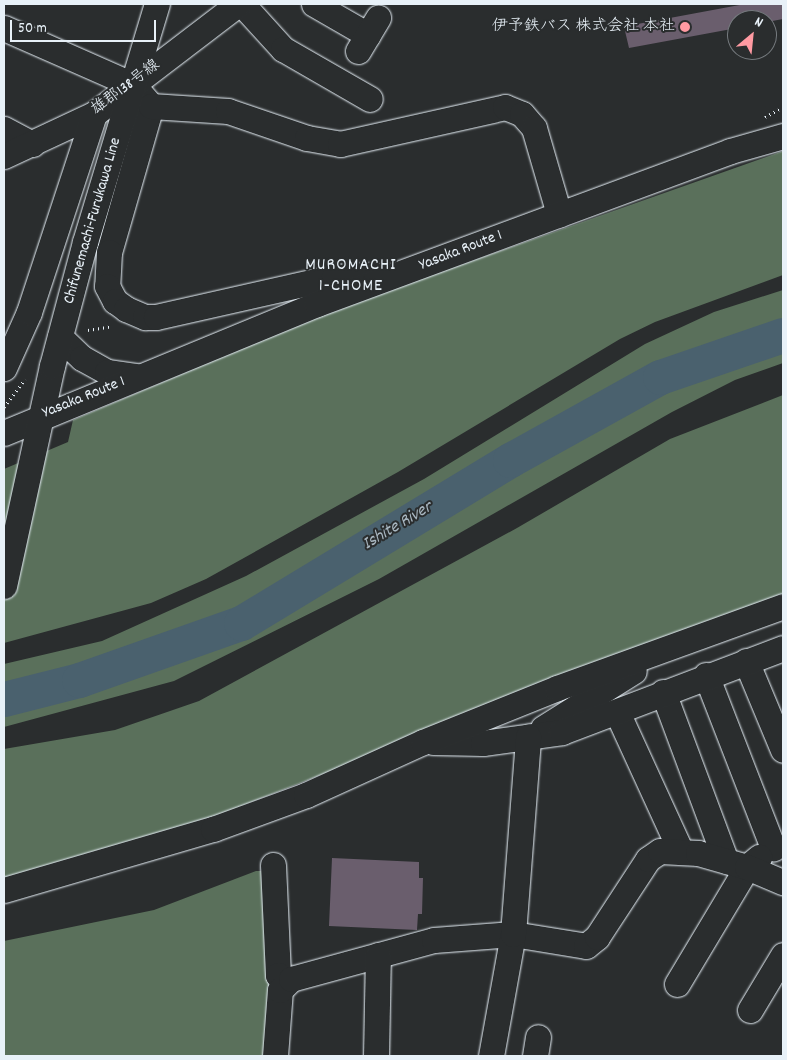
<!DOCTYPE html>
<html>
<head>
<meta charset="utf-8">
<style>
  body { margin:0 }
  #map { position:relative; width:787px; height:1060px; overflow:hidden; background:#2a2d2e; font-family:Dekko,"Klee One",sans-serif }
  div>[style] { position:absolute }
  .green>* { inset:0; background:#5a705b }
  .river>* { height:35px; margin:-17.5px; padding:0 17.5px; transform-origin:17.5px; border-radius:17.5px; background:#4a616e }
  .building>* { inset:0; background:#6a5e6d }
  .path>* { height:3px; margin-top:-1.5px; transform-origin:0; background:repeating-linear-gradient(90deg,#e8f1f8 0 1px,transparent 0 5px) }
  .roads { filter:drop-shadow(0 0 1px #e8f1f8) drop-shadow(0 0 1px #e8f1f8) }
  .minor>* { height:25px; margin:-12.5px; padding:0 12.5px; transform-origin:12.5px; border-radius:12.5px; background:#2a2d2e }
  .dots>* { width:14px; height:14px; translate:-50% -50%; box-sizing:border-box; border:2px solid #2a2d2e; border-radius:50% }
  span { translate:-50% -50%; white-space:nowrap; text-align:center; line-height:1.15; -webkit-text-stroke:4px #2a2d2e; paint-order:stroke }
  .poi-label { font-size:16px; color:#e8f1f8 }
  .right { translate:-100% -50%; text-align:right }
  .street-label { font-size:16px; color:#e8f1f8 }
  .neighbourhood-label { font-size:18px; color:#e8f1f8; letter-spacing:1px }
  .water-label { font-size:18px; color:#a9b7c1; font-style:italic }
  .frame { position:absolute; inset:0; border:5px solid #e8f1f8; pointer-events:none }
  .north { position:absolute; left:727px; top:10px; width:50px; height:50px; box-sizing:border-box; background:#2a2d2e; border:1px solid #767b7f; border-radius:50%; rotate:28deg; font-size:14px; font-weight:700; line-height:20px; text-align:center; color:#e8f1f8 }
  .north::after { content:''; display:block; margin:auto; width:18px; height:22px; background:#ff9aa2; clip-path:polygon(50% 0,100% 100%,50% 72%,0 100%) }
  .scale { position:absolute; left:10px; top:20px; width:146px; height:22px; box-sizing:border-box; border:2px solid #e8f1f8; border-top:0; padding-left:6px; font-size:15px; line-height:18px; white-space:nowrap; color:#e8f1f8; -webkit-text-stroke:4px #2a2d2e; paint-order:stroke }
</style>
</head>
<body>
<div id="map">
  <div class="green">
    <div style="clip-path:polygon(783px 151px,783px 275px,655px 322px,620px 339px,398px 472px,206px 579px,151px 603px,4px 643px,4px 469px,68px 442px,73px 420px,333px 310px)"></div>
    <div style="clip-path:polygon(783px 290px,783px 363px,735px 380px,672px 412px,379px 579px,174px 681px,4px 727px,4px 664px,102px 641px,246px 576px,424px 479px,645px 344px,714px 312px)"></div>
    <div style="clip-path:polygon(783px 395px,783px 594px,208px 819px,4px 878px,4px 749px,115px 730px,199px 701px,517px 528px,670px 439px)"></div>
    <div style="clip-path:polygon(256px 871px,262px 871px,273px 973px,266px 1056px,4px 1056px,4px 941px,154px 910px)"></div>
  </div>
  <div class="river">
    <div style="left:4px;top:699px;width:77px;rotate:-14.2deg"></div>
    <div style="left:79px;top:680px;width:172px;rotate:-19.4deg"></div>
    <div style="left:241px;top:623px;width:315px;rotate:-31.2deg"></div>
    <div style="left:510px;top:460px;width:171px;rotate:-29deg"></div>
    <div style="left:660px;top:377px;width:130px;rotate:-18.9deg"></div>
  </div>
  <div class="building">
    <div style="clip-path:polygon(745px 4px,783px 4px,783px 19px,767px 22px,737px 20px,737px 28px,629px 48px,625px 31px,633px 30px,632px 25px)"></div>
    <div style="clip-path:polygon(332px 858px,419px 862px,419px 878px,423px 878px,422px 914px,418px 914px,417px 930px,329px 926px)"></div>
  </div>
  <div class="path">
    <div style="left:765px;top:117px;width:21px;rotate:-29deg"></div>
    <div style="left:88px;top:330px;width:24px;rotate:-9deg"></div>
    <div style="left:4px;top:407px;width:35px;rotate:-53deg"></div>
  </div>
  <div class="roads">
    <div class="minor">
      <div style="left:242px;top:4px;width:61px;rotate:47.7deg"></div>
      <div style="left:283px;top:49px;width:100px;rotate:29.9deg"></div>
      <div style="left:314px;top:4px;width:62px;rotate:29.9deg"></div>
      <div style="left:4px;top:28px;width:141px;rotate:23.8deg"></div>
      <div style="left:133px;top:85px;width:28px;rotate:49deg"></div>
      <div style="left:151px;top:106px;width:152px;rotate:106deg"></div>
      <div style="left:109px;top:252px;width:34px;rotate:93deg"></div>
      <div style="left:107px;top:286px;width:17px;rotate:62deg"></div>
      <div style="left:115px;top:301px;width:14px;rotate:36deg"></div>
      <div style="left:126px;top:309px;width:21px;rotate:23deg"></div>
      <div style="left:145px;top:317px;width:11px"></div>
      <div style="left:156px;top:317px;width:182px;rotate:-12.7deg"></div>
      <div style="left:334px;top:277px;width:40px;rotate:-2.9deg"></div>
      <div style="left:358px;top:51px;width:39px;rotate:-59deg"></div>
      <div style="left:151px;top:106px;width:77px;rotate:3.7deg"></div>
      <div style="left:228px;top:111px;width:83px;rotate:18.9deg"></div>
      <div style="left:307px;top:138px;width:34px;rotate:10deg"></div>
      <div style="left:340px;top:144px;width:169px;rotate:-12.6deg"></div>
      <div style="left:505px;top:107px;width:18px;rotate:22deg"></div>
      <div style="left:522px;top:114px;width:18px;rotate:49deg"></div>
      <div style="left:534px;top:128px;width:90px;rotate:73.8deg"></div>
      <div style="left:4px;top:129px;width:32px;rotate:28deg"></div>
      <div style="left:4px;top:156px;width:99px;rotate:-25deg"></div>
      <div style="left:94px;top:114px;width:181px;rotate:-37.4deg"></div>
      <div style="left:60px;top:337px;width:30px;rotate:44deg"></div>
      <div style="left:82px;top:358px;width:29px;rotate:29deg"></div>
      <div style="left:107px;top:372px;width:30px;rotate:8deg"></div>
      <div style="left:4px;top:368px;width:61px;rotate:-65.9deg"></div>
      <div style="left:29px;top:312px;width:208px;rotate:-71.8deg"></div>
      <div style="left:4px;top:433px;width:339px;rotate:-22.4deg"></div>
      <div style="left:317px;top:304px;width:440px;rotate:-20.3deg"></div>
      <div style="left:730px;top:151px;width:55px;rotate:-15.8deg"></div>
      <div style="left:4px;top:586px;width:225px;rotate:-77.7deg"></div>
      <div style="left:52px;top:366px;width:128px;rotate:-75.1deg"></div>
      <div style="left:85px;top:242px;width:249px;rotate:-73.2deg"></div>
      <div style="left:746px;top:661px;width:96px;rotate:67.4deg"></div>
      <div style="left:706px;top:675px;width:186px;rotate:68.8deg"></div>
      <div style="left:663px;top:692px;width:180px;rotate:69.6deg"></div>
      <div style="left:617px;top:712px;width:154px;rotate:65.4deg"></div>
      <div style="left:543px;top:728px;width:107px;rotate:-32.1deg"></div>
      <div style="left:433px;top:742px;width:50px;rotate:1.1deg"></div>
      <div style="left:483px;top:743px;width:80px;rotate:-7.9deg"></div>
      <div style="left:562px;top:732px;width:236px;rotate:-20.8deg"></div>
      <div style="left:273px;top:865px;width:110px;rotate:87.4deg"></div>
      <div style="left:278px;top:975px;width:10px;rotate:53deg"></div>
      <div style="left:4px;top:890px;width:218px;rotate:-16.3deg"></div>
      <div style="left:213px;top:829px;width:99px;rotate:-20.1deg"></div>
      <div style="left:306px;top:795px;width:128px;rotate:-24.4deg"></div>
      <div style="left:423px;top:742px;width:144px;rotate:-21.9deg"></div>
      <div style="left:557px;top:688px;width:240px;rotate:-19.9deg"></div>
      <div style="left:677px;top:984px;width:136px;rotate:-59.1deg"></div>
      <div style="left:747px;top:867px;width:16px;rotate:-40deg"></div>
      <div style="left:750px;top:1010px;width:64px;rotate:-59deg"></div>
      <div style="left:275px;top:1056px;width:66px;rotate:-85.7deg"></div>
      <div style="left:280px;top:990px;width:16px;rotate:-45deg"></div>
      <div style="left:291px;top:979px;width:148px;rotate:-15.3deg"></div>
      <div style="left:434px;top:940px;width:79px;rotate:-4.3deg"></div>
      <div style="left:513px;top:934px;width:74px;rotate:9.3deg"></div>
      <div style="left:586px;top:946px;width:14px;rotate:-39deg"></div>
      <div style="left:597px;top:937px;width:93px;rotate:-56.8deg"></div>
      <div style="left:648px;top:859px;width:14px;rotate:-34deg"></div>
      <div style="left:660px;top:851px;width:38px;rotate:3deg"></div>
      <div style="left:698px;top:853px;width:51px;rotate:15.9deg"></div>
      <div style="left:747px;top:867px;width:39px;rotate:23deg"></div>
      <div style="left:376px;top:1056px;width:101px;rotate:-88.9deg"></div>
      <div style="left:491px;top:1056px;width:124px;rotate:-79.8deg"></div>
      <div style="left:513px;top:934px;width:198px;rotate:-85.6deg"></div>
      <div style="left:535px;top:1056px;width:19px;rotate:-81deg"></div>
    </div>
  </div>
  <div class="dots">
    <div style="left:685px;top:27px;background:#ff9aa2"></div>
  </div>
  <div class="poi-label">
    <span class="right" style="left:675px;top:27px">伊予鉄バス 株式会社 本社</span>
  </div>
  <div class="street-label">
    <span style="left:126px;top:88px;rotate:-37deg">雄郡138号線</span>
    <span style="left:93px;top:221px;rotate:-74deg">Chifunemachi-Furukawa Line</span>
    <span style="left:461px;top:251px;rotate:-21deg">Yasaka Route 1</span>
    <span style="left:84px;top:398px;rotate:-22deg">Yasaka Route 1</span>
  </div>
  <div class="neighbourhood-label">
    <span style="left:351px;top:277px">MUROMACHI<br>1-CHOME</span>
  </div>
  <div class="water-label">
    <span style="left:398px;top:527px;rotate:-31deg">Ishite River</span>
  </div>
  <div class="frame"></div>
  <div class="north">N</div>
  <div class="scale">50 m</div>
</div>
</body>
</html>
